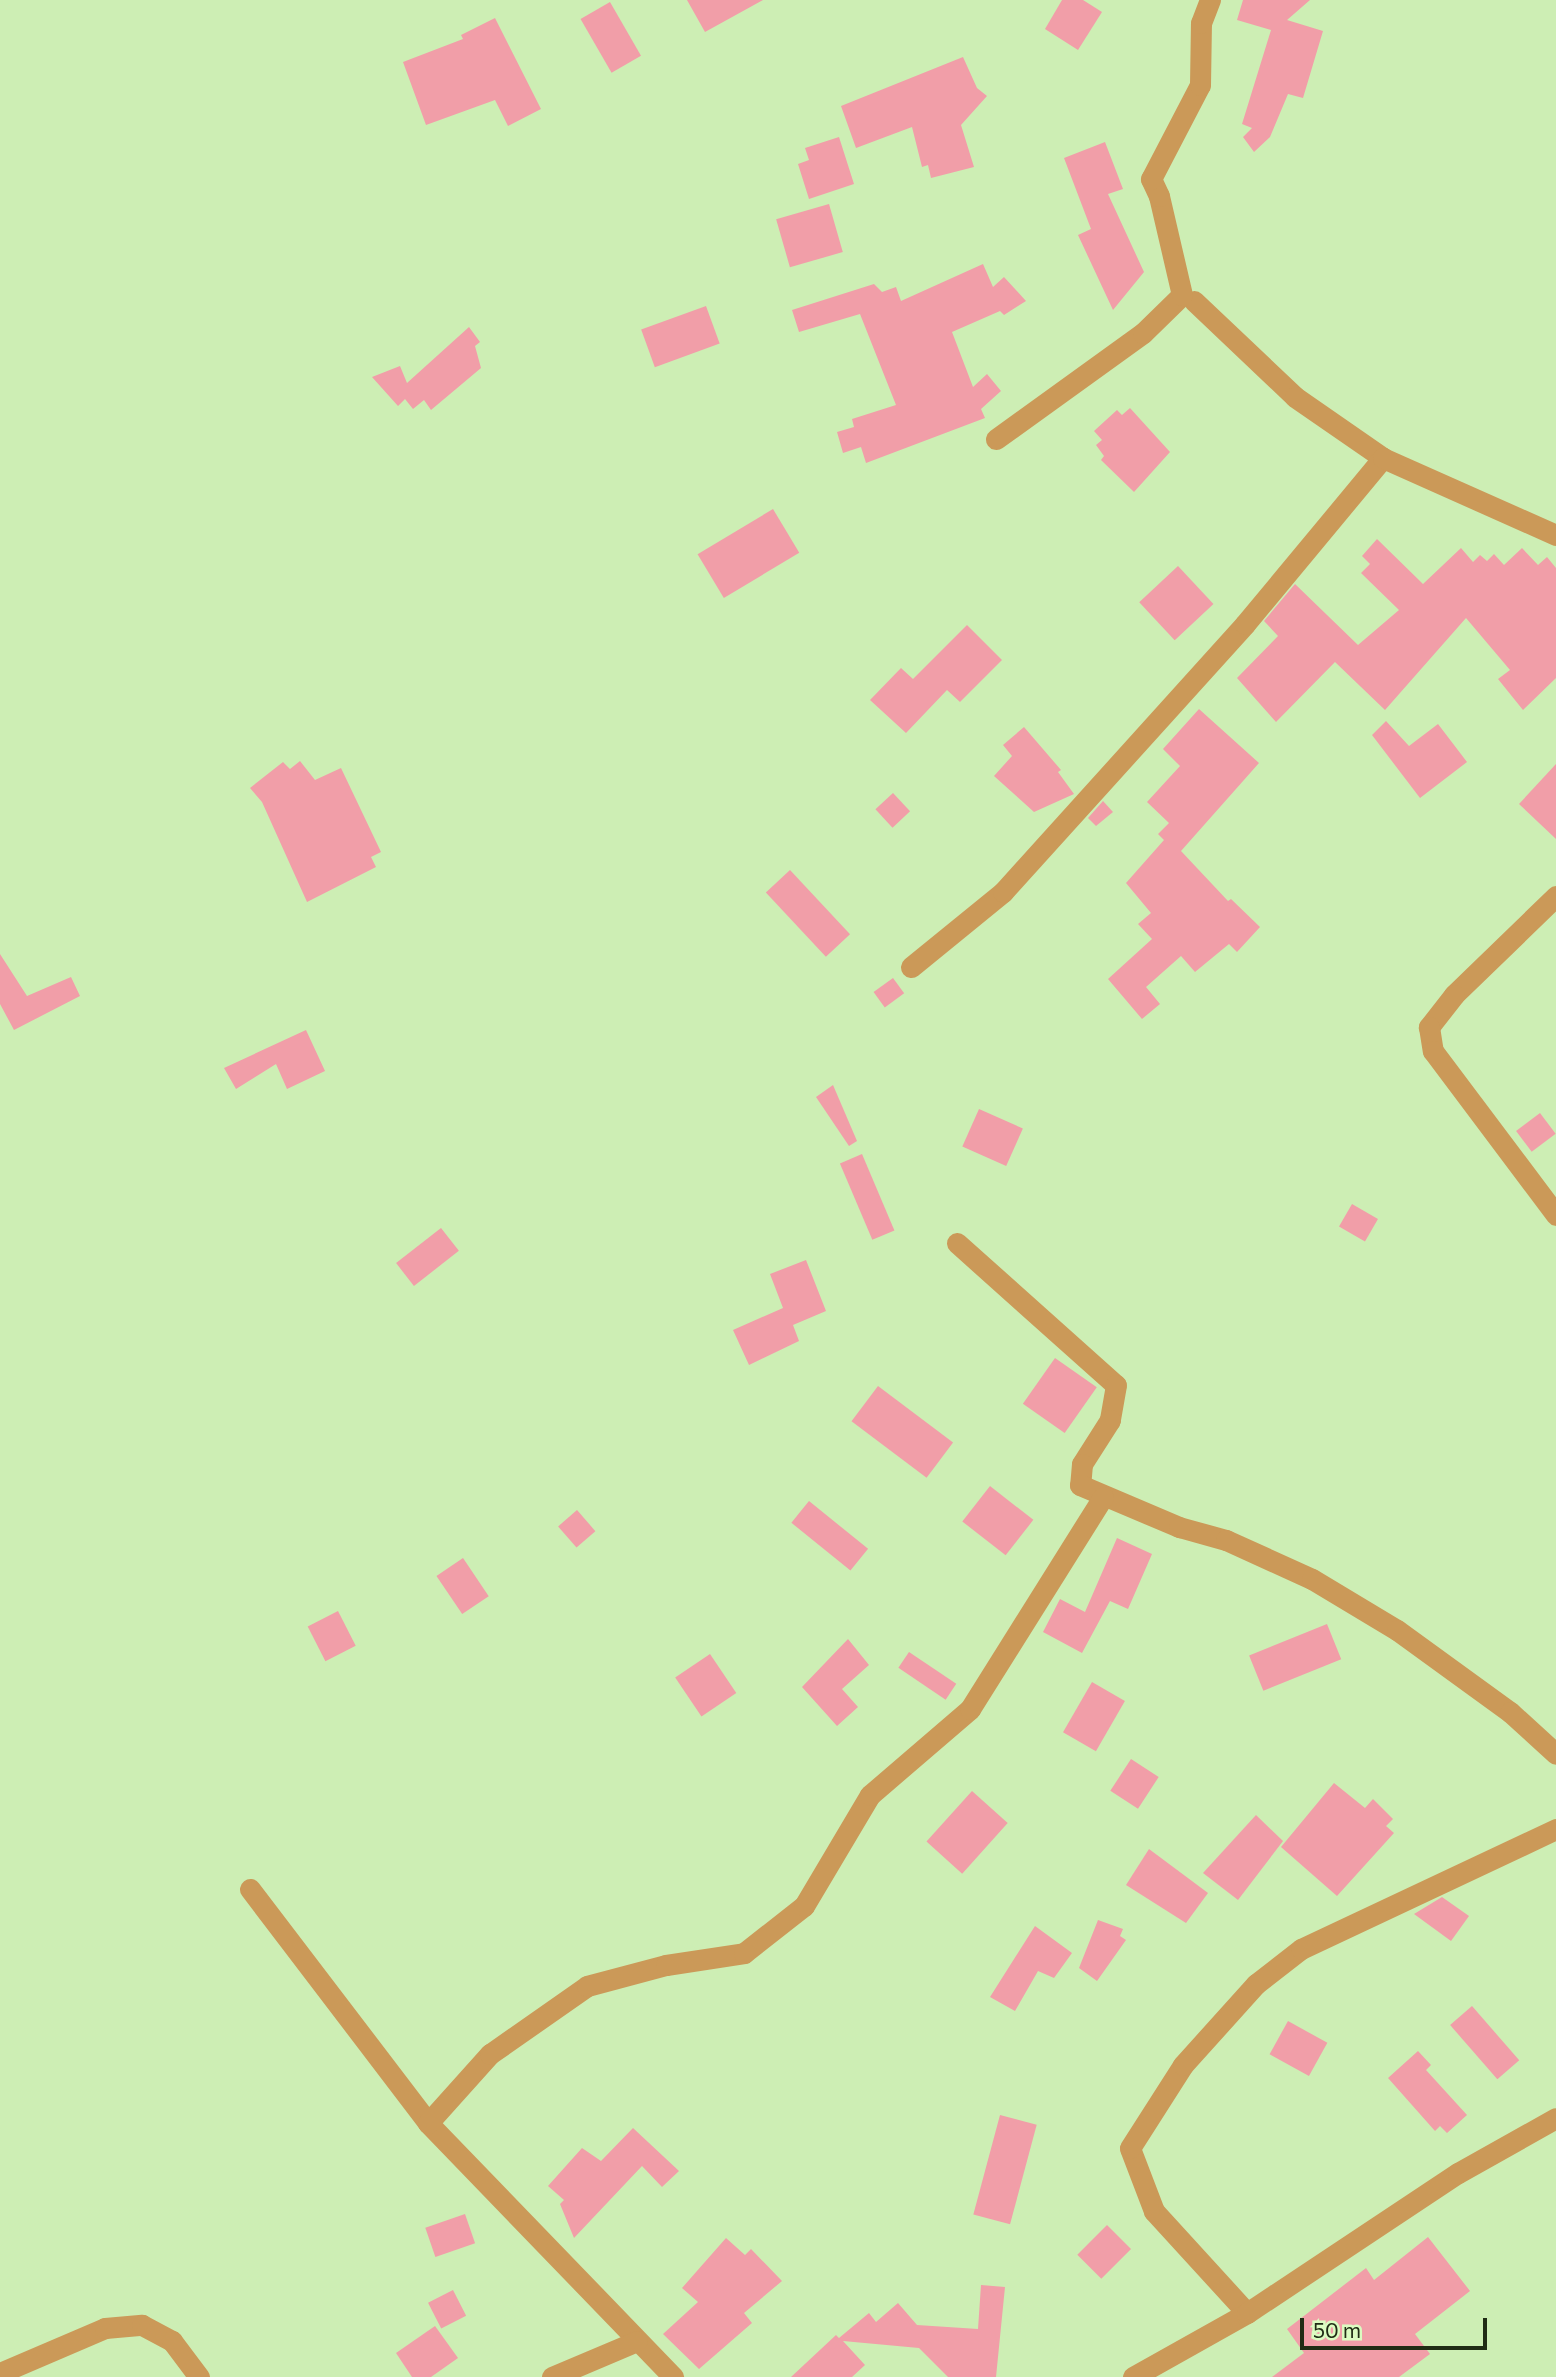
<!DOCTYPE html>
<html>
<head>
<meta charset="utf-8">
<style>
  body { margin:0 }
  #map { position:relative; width:1556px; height:2377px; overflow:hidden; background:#cdeeb4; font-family:Commissioner,sans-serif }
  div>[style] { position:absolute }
  .building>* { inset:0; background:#f19ea8; transform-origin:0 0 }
  .minor>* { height:21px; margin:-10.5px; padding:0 10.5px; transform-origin:10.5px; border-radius:10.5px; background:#cb9958 }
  span { translate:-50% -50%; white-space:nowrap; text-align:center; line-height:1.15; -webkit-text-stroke:7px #dbfbc1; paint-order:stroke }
  .scale { position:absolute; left:1300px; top:2318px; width:187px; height:32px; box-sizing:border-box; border:4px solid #202c15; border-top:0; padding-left:9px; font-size:21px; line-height:24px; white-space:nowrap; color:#202c15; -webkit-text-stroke:5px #dbfbc1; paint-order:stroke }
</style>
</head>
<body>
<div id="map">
  <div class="building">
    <div style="clip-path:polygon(687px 0,763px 0,705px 32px)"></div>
    <div style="clip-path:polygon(1062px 0,1083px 0,1102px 12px,1078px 50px,1045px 29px)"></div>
    <div style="clip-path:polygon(1243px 0,1310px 0,1287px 20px,1323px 31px,1303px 98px,1288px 94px,1270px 137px,1254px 152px,1243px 137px,1252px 128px,1242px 124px,1271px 30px,1237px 20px)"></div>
    <div style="left:610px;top:2px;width:62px;height:34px;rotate:60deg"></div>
    <div style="clip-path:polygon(495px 18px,541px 109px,508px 126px,495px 100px,426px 125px,403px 62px,463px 39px,461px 35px)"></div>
    <div style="clip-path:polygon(963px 57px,977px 88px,987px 96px,961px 125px,974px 167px,931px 178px,928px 165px,922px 167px,912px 127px,856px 148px,841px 106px)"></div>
    <div style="clip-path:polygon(839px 137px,854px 184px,809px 199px,798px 164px,809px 160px,805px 148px)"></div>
    <div style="clip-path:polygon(1105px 142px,1123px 189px,1108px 194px,1144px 272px,1113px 310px,1078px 235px,1091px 229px,1064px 158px)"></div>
    <div style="left:829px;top:204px;width:50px;height:55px;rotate:74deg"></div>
    <div style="clip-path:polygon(983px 264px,993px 287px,1004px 277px,1026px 301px,1004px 315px,1000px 311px,952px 332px,973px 387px,987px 374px,1001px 391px,981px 409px,985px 418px,866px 463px,861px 447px,843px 453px,837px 432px,854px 427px,852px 419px,896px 405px,860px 314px,799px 332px,792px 310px,874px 284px,882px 292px,896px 287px,901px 301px)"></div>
    <div style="left:706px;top:306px;width:40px;height:69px;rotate:70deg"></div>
    <div style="clip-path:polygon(469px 327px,480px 342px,475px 346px,481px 368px,431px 410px,424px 400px,413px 409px,405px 399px,398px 406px,372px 377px,400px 366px,407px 383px)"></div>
    <div style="clip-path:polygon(1130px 408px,1170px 452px,1134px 492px,1101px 460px,1104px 456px,1096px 445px,1102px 440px,1094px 431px,1117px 410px,1122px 415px)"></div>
    <div style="left:773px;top:509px;width:51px;height:88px;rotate:59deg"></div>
    <div style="clip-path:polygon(1377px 539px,1423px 584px,1461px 548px,1473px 562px,1480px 555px,1487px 561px,1494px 554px,1504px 565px,1522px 548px,1538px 565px,1547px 557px,1556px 568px,1556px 678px,1523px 710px,1498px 679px,1510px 670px,1466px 618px,1385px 710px,1335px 662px,1276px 722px,1237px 678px,1278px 636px,1264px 621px,1295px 584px,1358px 645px,1399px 610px,1361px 573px,1370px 564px,1362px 556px)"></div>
    <div style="left:1178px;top:566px;width:52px;height:53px;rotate:47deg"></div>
    <div style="clip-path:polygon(967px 625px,1002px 660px,960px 702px,947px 690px,906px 733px,870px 700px,901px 668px,913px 679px)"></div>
    <div style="clip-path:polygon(1199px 709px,1259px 763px,1181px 851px,1228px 901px,1231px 899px,1260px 927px,1237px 952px,1229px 944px,1195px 972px,1181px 956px,1146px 987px,1160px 1004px,1142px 1019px,1108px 979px,1152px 939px,1138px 924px,1151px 913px,1126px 883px,1164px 840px,1158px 834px,1169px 823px,1147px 802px,1180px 766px,1163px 749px)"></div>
    <div style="clip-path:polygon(1386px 721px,1409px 746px,1438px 724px,1467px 762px,1420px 798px,1372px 735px)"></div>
    <div style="clip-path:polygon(1024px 727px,1061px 770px,1058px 772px,1074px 794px,1034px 812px,994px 776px,1012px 756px,1003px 745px)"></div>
    <div style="clip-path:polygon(300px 761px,315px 780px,341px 768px,381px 852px,371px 857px,376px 867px,307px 902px,262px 802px,250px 788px,283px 762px,290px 769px)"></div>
    <div style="clip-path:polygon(1556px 764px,1556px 839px,1519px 804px)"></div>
    <div style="left:893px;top:793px;width:25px;height:24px;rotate:47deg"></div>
    <div style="clip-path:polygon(1103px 801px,1113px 812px,1096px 826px,1088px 818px)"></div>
    <div style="left:790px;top:870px;width:88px;height:33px;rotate:47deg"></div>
    <div style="clip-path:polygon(0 954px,27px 996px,71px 977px,80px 996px,14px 1030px,0 1004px)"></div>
    <div style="left:893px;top:978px;width:19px;height:24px;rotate:54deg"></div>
    <div style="clip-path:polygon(306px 1030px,325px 1071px,287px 1089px,276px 1064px,236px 1089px,224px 1068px)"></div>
    <div style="clip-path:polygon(833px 1085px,857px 1141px,849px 1146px,816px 1097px)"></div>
    <div style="left:979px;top:1109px;width:48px;height:41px;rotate:24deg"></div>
    <div style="left:1540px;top:1113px;width:26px;height:30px;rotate:53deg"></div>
    <div style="left:862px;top:1154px;width:83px;height:24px;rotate:67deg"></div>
    <div style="left:1352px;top:1204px;width:30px;height:26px;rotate:30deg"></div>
    <div style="left:441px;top:1228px;width:29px;height:57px;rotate:52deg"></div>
    <div style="clip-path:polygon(806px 1260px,826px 1311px,793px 1325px,799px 1341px,749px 1365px,733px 1330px,783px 1308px,770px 1274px)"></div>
    <div style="left:1055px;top:1358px;width:51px;height:56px;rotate:35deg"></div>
    <div style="left:878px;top:1386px;width:94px;height:44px;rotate:37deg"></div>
    <div style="left:990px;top:1486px;width:55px;height:45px;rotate:38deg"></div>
    <div style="left:809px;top:1501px;width:76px;height:28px;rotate:39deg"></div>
    <div style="left:577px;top:1510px;width:28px;height:25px;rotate:49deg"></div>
    <div style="clip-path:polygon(1117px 1538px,1152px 1554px,1128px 1609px,1110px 1601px,1082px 1653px,1043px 1632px,1060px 1599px,1085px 1612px)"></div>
    <div style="left:463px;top:1558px;width:46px;height:32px;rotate:56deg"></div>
    <div style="left:338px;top:1611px;width:39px;height:34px;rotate:63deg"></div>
    <div style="left:1327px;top:1624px;width:38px;height:84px;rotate:68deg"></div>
    <div style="clip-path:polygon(848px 1639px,869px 1665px,842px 1689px,858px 1707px,837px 1726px,802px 1687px)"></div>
    <div style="left:909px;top:1652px;width:57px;height:19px;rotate:34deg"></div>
    <div style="left:710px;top:1654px;width:47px;height:42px;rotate:56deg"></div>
    <div style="left:1092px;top:1682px;width:38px;height:58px;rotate:30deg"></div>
    <div style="left:1131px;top:1759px;width:33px;height:38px;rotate:33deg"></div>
    <div style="clip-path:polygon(1334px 1783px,1365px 1808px,1373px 1799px,1393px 1819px,1386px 1826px,1394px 1833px,1337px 1896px,1281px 1847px)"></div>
    <div style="left:972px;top:1791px;width:48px;height:68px;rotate:42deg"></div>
    <div style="clip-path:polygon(1256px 1815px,1283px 1841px,1238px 1900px,1203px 1873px)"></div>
    <div style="clip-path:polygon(1149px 1849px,1208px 1893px,1186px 1923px,1126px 1885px)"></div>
    <div style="clip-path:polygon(1442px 1897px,1469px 1916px,1451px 1941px,1414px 1914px)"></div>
    <div style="clip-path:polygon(1098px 1920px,1123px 1929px,1120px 1936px,1126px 1940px,1097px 1981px,1079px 1968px)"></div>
    <div style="clip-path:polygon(1035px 1926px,1072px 1953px,1054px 1978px,1038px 1971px,1015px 2011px,990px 1997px)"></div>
    <div style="left:1472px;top:2006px;width:72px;height:29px;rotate:49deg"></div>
    <div style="left:1288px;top:2021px;width:45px;height:38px;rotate:29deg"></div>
    <div style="clip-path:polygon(1418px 2051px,1431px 2065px,1426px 2070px,1467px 2115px,1447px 2133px,1440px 2126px,1435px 2131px,1388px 2078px)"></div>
    <div style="left:1000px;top:2115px;width:38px;height:103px;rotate:15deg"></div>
    <div style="clip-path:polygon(633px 2128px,679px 2171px,662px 2187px,642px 2166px,574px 2238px,560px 2204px,564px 2200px,548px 2186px,582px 2148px,601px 2161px)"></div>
    <div style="left:465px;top:2214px;width:31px;height:42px;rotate:71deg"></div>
    <div style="left:1107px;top:2225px;width:34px;height:42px;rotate:45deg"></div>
    <div style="clip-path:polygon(1428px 2237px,1470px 2291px,1415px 2334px,1430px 2354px,1399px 2377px,1272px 2377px,1304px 2353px,1287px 2329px,1366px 2268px,1374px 2280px)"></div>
    <div style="clip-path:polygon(726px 2238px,745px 2255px,751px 2249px,782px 2281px,744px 2313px,752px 2323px,699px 2369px,663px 2334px,698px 2302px,682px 2288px)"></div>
    <div style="clip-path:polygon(981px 2285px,1005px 2287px,996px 2377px,948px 2377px,919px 2348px,843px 2341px,865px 2365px,852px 2377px,791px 2377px,836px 2335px,839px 2338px,869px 2313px,876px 2322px,898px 2303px,917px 2325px,978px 2329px)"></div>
    <div style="left:453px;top:2290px;width:29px;height:28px;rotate:63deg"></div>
    <div style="clip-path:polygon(435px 2326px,458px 2358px,431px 2377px,412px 2377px,396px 2353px)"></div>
  </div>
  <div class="minor">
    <div style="left:1194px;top:301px;width:139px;rotate:43.5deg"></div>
    <div style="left:1295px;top:397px;width:107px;rotate:34.7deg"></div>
    <div style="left:996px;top:439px;width:181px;rotate:-35.8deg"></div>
    <div style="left:1143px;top:333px;width:54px;rotate:-44.3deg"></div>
    <div style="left:1182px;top:295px;width:102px;rotate:-103.1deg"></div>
    <div style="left:1159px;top:196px;width:19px;rotate:-115deg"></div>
    <div style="left:1151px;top:179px;width:106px;rotate:-62.5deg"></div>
    <div style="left:1200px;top:85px;width:62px;rotate:-89.1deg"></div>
    <div style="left:1201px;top:23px;width:25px;rotate:-69deg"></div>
    <div style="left:1556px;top:896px;width:142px;rotate:135.9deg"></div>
    <div style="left:1454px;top:995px;width:41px;rotate:128deg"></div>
    <div style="left:1429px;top:1027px;width:24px;rotate:81deg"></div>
    <div style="left:1433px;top:1051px;width:205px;rotate:53.1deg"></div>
    <div style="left:911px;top:967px;width:119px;rotate:-39.2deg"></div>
    <div style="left:1003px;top:892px;width:361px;rotate:-47.9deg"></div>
    <div style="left:1245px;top:624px;width:216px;rotate:-50.3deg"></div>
    <div style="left:1383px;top:458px;width:189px;rotate:24deg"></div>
    <div style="left:957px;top:1243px;width:213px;rotate:41.8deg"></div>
    <div style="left:1116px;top:1385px;width:36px;rotate:100deg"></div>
    <div style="left:1110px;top:1420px;width:52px;rotate:122.5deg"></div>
    <div style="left:1082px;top:1464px;width:21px;rotate:95deg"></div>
    <div style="left:1080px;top:1485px;width:108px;rotate:23deg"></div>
    <div style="left:1179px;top:1527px;width:49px;rotate:15.5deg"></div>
    <div style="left:1226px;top:1540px;width:94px;rotate:24.4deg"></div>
    <div style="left:1312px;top:1579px;width:99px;rotate:31deg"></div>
    <div style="left:1397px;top:1630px;width:140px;rotate:36deg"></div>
    <div style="left:1510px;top:1712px;width:62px;rotate:42.4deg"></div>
    <div style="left:250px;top:1889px;width:294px;rotate:52.7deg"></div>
    <div style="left:428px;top:2123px;width:353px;rotate:46deg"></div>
    <div style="left:428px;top:2123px;width:93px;rotate:-48.1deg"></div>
    <div style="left:490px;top:2054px;width:118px;rotate:-35deg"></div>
    <div style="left:587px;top:1986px;width:82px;rotate:-14.9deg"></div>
    <div style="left:666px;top:1965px;width:79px;rotate:-8.7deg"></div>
    <div style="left:744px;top:1953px;width:76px;rotate:-38.1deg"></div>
    <div style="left:804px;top:1906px;width:129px;rotate:-59.3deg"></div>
    <div style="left:870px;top:1795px;width:132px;rotate:-40.7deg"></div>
    <div style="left:970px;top:1709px;width:250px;rotate:-57.9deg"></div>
    <div style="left:1247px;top:2313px;width:138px;rotate:-132.4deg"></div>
    <div style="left:1154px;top:2211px;width:67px;rotate:-110.9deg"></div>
    <div style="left:1130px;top:2148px;width:98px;rotate:-57.4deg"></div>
    <div style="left:1183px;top:2065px;width:109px;rotate:-48deg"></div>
    <div style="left:1256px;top:1984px;width:57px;rotate:-37.9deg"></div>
    <div style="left:1301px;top:1949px;width:282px;rotate:-25.2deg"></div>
    <div style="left:0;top:2373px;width:114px;rotate:-23.2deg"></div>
    <div style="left:105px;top:2328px;width:37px;rotate:-5deg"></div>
    <div style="left:142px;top:2325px;width:34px;rotate:28deg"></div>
    <div style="left:172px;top:2341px;width:45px;rotate:53.1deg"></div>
    <div style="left:552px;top:2377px;width:92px;rotate:-23deg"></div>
    <div style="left:1133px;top:2377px;width:131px;rotate:-29.3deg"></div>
    <div style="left:1247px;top:2313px;width:253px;rotate:-33.6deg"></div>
    <div style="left:1458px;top:2173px;width:112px;rotate:-29.3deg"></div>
  </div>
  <div class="scale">50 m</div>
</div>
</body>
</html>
